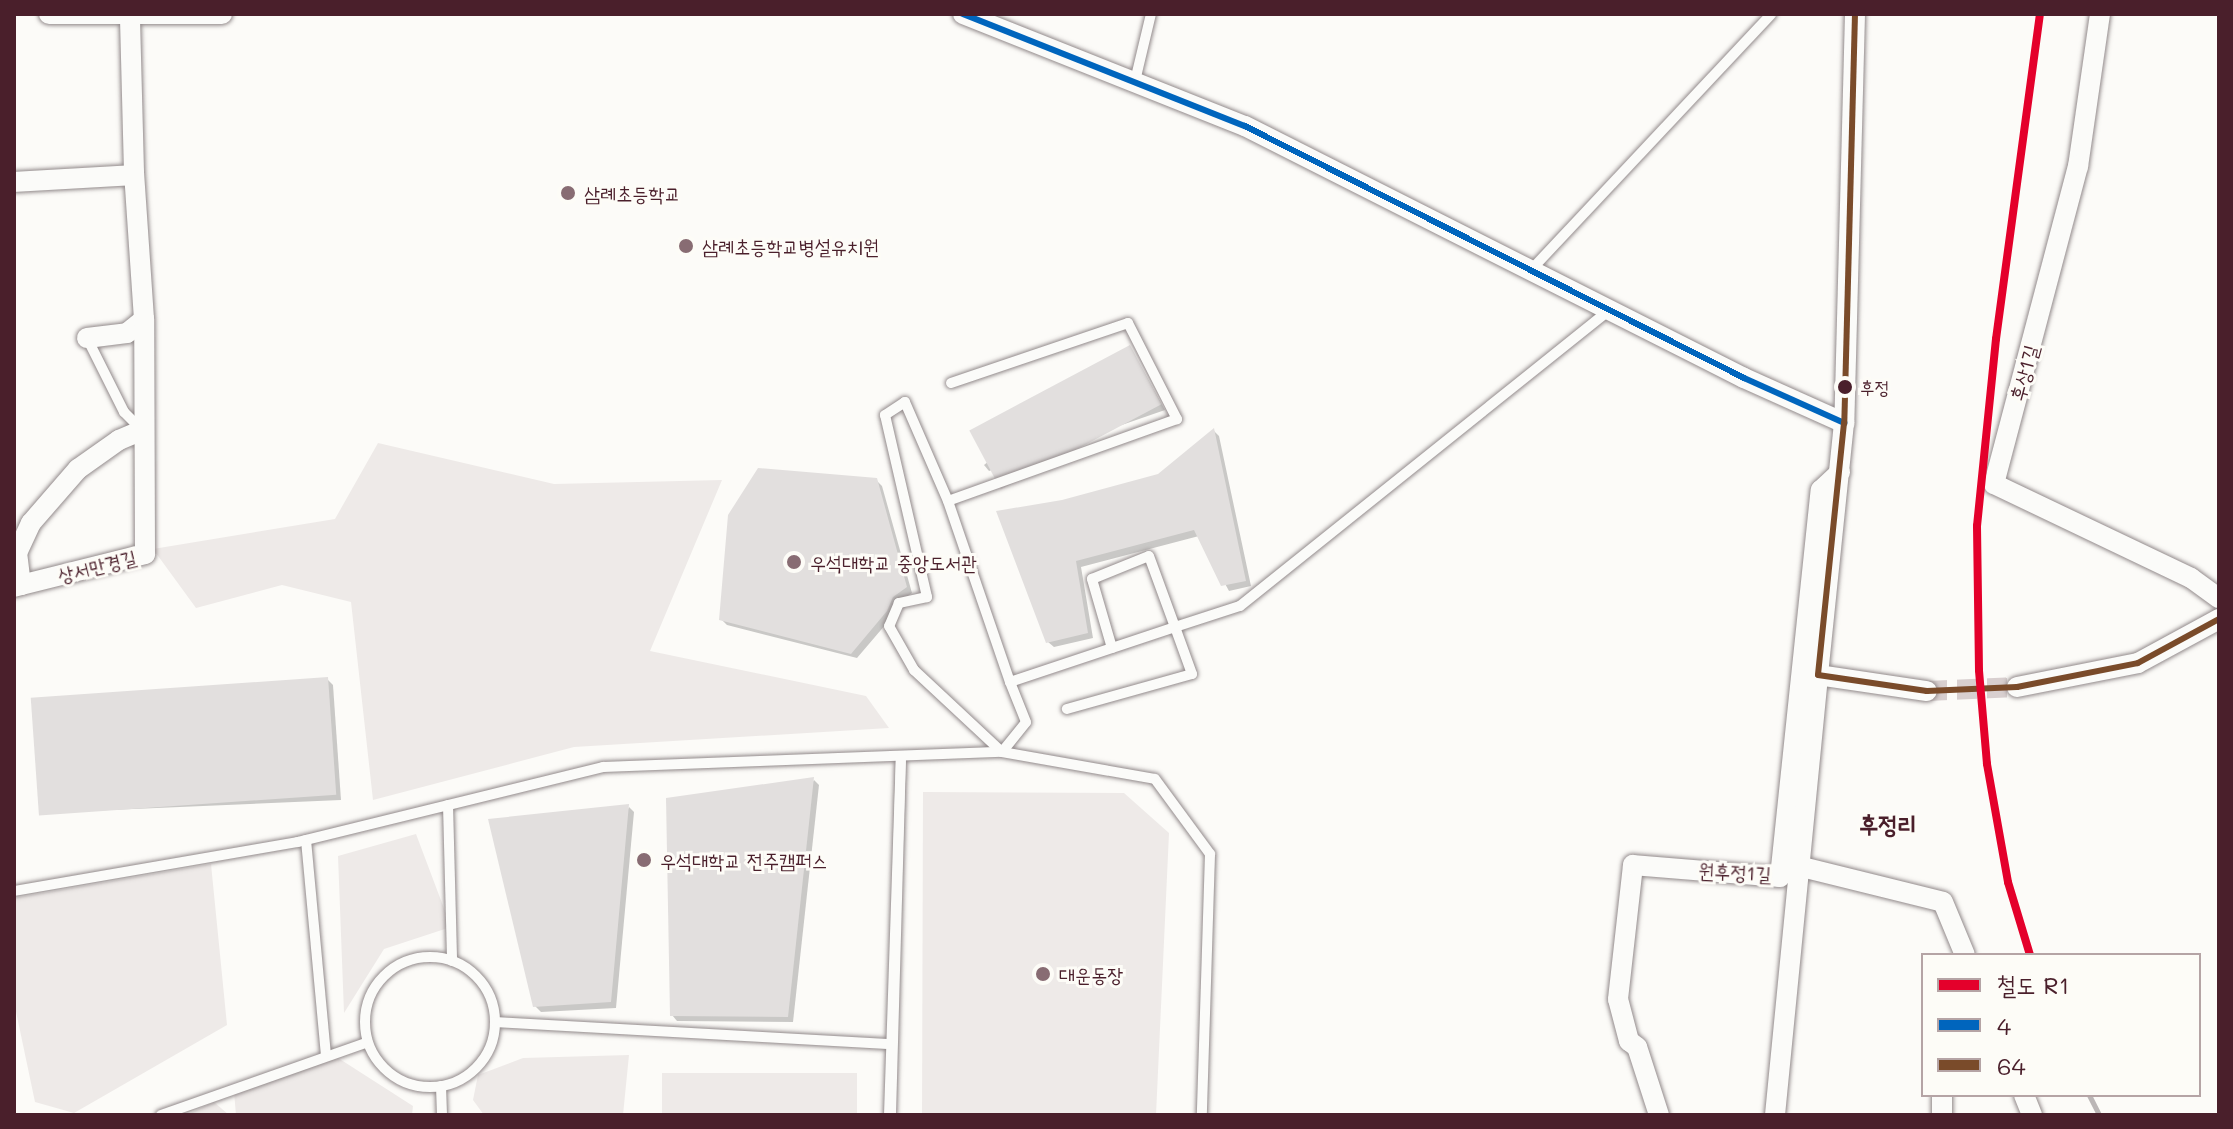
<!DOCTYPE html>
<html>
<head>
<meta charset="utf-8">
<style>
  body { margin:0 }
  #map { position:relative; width:2233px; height:1129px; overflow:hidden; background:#fcfbf8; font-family:Mali,"Poor Story",sans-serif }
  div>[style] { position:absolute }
  .green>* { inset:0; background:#eeeae8; transform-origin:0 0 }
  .shadow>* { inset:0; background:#0003 }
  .building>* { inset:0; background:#e2dfde; transform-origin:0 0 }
  .street-tunnel>* { height:20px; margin-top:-10px; transform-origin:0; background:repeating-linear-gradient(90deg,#d8cfcf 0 20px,transparent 0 30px) }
  .roads { filter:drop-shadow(0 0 2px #928a8b) drop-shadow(0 0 2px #928a8b) }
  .lane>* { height:10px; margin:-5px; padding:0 5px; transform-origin:5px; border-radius:5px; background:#fbfbf9 }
  .lane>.ring { margin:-5px; padding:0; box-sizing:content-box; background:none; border:10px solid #fbfbf9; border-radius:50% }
  .street>* { height:20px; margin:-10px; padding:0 10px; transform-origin:10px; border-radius:10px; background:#fbfbf9 }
  .rail>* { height:5px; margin:-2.5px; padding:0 2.5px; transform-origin:2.5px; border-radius:2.5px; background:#bbb6b6 }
  .bus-1>* { height:6px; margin:-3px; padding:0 3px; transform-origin:3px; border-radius:3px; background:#0065bd }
  .bus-2>* { height:6px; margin:-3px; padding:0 3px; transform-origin:3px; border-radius:3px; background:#7a4b2a }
  .rail-1>* { height:8px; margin:-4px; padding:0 4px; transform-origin:4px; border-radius:4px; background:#e4002b }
  .dots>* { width:22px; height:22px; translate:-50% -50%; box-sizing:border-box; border:4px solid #fdfcf7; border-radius:50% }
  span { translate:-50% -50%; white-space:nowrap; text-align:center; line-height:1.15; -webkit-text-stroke:6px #fdfcf7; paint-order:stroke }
  .bus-label { font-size:18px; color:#4a1f2b }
  .left { translate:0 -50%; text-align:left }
  .poi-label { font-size:20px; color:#4a1f2b }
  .street-label { font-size:20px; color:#4a1f2b }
  .quarter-label { font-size:24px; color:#4a1f2b; font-weight:700 }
  .frame { position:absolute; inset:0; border:16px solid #4a1f2b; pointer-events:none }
  .legend { position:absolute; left:1921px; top:953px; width:280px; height:144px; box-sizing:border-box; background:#fdfcf7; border:2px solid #b5a4a5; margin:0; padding:10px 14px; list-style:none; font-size:24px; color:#4a1f2b }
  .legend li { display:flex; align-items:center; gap:16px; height:40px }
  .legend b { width:40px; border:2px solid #b5a4a5 }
</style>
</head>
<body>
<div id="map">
  <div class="green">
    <div style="clip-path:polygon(378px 443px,554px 484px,722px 480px,650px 651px,866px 696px,889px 728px,574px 747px,373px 800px,351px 602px,282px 585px,196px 608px,153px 549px,335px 519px)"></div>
    <div style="clip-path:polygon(923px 792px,1124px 793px,1169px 833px,1156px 1115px,922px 1115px)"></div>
    <div style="clip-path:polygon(416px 834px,451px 927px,384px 949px,344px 1013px,338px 856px)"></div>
    <div style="clip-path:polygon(211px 864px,227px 1025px,74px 1113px,35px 1102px,14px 1002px,14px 898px)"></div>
    <div style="clip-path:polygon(629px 1055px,623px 1115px,484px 1115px,473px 1100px,478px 1075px,523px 1058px)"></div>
    <div style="clip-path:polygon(335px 1056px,413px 1106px,412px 1115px,236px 1115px,234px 1092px)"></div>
    <div style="left:662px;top:1073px;width:195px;height:43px"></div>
    <div style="clip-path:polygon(214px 1102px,229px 1115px,186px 1115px)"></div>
  </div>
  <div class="shadow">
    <div style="clip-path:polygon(1130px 347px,1165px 410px,989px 471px,984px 465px)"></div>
    <div style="clip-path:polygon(1214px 431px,1219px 436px,1251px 586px,1229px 591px,1199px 536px,1081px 567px,1093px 638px,1054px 647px,1048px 642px,1063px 502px,1159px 475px)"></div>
    <div style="clip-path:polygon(876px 480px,882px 486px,912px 593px,899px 603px,892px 617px,857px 658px,727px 625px,721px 619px)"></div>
    <div style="clip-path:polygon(327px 679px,333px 685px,341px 800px,63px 812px,57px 806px)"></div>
    <div style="clip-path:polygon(814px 780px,819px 785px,793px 1022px,677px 1021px,672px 1015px)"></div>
    <div style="clip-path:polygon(629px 807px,634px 812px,616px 1008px,541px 1012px,535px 1006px)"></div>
  </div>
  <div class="building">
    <div style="left:1130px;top:345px;width:67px;height:182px;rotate:62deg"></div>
    <div style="clip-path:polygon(1214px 428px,1246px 581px,1221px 586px,1194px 530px,1076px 561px,1088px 633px,1046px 643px,996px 511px,1062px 500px,1158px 474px)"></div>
    <div style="clip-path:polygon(758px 468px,877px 478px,907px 587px,893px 597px,887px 611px,851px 654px,719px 620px,728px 515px)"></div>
    <div style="left:328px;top:677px;width:118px;height:298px;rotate:86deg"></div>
    <div style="clip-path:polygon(814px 777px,788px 1017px,670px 1016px,666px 798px)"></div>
    <div style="clip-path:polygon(629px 804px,611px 1002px,533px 1007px,488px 819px)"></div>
  </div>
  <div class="street-tunnel">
    <div style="left:1927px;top:691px;width:90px;rotate:-2.5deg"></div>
  </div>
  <div class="roads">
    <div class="lane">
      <div style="left:1135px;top:81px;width:69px;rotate:-76.6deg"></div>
      <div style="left:1531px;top:270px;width:351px;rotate:-46.8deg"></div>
      <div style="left:87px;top:338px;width:83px;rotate:63.4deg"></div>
      <div style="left:124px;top:412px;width:25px;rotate:45deg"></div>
      <div style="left:951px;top:383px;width:187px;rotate:-18.7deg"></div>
      <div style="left:1128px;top:323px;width:108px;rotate:63deg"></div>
      <div style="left:1177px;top:419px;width:243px;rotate:160.3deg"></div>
      <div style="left:948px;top:501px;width:191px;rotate:71.1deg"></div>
      <div style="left:948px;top:501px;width:108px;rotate:-113.5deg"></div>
      <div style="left:905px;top:402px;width:24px;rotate:147deg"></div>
      <div style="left:885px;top:415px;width:187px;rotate:77deg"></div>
      <div style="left:927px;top:597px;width:29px;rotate:168deg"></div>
      <div style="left:899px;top:603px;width:25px;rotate:113deg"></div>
      <div style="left:889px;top:626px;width:51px;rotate:60.4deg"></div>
      <div style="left:914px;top:670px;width:120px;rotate:43deg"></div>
      <div style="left:1002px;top:752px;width:38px;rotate:-51deg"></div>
      <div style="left:1026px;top:722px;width:43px;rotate:-111.8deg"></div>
      <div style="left:1010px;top:682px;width:174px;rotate:-18.4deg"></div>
      <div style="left:1175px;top:627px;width:50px;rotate:70.1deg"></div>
      <div style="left:1192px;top:674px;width:130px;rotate:164.4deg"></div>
      <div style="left:1112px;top:648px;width:72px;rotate:-106.2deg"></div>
      <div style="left:1092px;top:579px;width:61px;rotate:-22deg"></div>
      <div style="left:1149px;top:556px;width:76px;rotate:69.9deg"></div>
      <div style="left:1175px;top:627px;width:68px;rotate:-17.9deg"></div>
      <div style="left:1240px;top:606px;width:473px;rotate:-38.7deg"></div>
      <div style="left:448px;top:805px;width:156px;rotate:88.5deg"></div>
      <div style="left:306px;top:840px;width:216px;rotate:84.7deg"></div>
      <div style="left:14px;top:891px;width:288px;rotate:-9.8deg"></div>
      <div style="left:298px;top:842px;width:314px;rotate:-13.8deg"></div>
      <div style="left:603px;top:767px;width:399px;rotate:-2.2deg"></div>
      <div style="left:1002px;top:752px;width:155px;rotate:10deg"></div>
      <div style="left:1155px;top:779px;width:93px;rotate:53.7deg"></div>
      <div style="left:1210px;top:854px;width:261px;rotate:91.8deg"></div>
      <div class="ring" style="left:365px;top:957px;width:120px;height:120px"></div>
      <div style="left:495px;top:1022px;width:397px;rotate:3.2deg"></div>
      <div style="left:441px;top:1086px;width:29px;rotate:88deg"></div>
      <div style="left:161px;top:1115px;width:219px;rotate:-19.4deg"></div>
      <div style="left:889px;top:1115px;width:359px;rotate:-88.1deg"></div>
      <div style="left:901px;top:756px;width:359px;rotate:91.6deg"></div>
    </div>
    <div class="street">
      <div style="left:49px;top:14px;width:173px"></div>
      <div style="left:963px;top:14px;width:303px;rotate:21.7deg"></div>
      <div style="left:1245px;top:126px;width:559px;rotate:26.79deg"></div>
      <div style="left:1744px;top:378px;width:110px;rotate:24.2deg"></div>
      <div style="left:1855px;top:14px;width:409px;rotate:91.5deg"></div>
      <div style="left:1844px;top:423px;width:253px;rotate:95.9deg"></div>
      <div style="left:1818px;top:675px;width:110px;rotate:8.4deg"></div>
      <div style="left:2100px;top:14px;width:154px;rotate:98.2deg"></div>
      <div style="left:2078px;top:166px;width:329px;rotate:104.8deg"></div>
      <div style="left:1994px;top:484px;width:218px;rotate:25.5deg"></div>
      <div style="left:2191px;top:578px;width:34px;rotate:36deg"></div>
      <div style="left:14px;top:182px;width:120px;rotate:-3.3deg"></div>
      <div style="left:87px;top:338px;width:40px;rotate:-7.1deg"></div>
      <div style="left:127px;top:333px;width:22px;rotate:-39deg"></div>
      <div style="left:21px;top:585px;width:128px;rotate:-14deg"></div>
      <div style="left:145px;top:554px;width:235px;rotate:-90.2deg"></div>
      <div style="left:144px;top:319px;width:147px;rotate:-93.9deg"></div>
      <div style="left:134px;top:172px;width:156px;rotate:-91.5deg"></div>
      <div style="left:14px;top:587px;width:7px;rotate:-16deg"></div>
      <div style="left:21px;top:585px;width:32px;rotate:-97deg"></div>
      <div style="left:17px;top:553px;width:33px;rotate:-65deg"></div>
      <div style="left:31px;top:523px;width:72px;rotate:-49deg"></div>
      <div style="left:78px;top:469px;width:50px;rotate:-35.3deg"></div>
      <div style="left:119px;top:440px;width:25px;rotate:-23deg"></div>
      <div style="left:2017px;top:687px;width:123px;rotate:-11.2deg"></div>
      <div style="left:2138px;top:663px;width:92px;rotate:-28.5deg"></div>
      <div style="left:1786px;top:873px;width:14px;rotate:-30deg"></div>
      <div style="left:1798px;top:866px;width:149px;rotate:13.9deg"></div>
      <div style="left:1943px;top:902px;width:57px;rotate:67.5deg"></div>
      <div style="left:2024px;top:1095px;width:22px;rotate:68deg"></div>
      <div style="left:1659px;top:1115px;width:71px;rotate:-107.9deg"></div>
      <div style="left:1637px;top:1047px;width:10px;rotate:-143deg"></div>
      <div style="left:1629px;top:1041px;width:43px;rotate:-104.7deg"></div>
      <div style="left:1618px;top:999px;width:135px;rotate:-83.6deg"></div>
      <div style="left:1633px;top:865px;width:147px;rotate:4.7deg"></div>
      <div style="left:1780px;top:877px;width:389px;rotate:-84deg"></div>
      <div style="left:1821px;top:490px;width:26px;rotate:-43deg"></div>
      <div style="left:1775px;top:1115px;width:442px;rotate:-84.4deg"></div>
      <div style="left:1942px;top:1115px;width:20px;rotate:-90deg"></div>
    </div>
  </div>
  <div class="rail">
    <div style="left:2030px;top:955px;width:76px;rotate:-106.8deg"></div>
    <div style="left:2008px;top:882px;width:120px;rotate:-100.1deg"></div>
    <div style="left:1987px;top:764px;width:94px;rotate:-94.9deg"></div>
    <div style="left:1979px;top:670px;width:144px;rotate:-90.8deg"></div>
    <div style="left:1977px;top:526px;width:188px;rotate:-84.2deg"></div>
    <div style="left:1996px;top:339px;width:328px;rotate:-82.3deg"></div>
    <div style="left:2089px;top:1095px;width:22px;rotate:63deg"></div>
  </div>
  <div class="bus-1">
    <div style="left:963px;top:14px;width:303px;rotate:21.7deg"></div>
    <div style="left:1245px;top:126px;width:559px;rotate:26.79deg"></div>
    <div style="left:1744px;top:378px;width:110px;rotate:24.2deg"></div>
  </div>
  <div class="bus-2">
    <div style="left:1855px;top:14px;width:409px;rotate:91.5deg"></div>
    <div style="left:1844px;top:423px;width:253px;rotate:95.9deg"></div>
    <div style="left:1818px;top:675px;width:110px;rotate:8.4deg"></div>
    <div style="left:1927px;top:691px;width:90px;rotate:-2.5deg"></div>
    <div style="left:2017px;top:687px;width:123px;rotate:-11.2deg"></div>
    <div style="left:2138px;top:663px;width:92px;rotate:-28.5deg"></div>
  </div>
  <div class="rail-1">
    <div style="left:2030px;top:955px;width:76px;rotate:-106.8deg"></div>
    <div style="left:2008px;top:882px;width:120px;rotate:-100.1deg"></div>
    <div style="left:1987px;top:764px;width:94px;rotate:-94.9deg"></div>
    <div style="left:1979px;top:670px;width:144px;rotate:-90.8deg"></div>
    <div style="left:1977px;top:526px;width:188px;rotate:-84.2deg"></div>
    <div style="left:1996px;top:339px;width:328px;rotate:-82.3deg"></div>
  </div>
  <div class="dots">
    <div style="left:568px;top:193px;background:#886c73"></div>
    <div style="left:686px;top:246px;background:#886c73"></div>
    <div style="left:1845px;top:387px;background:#4a1f2b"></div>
    <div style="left:794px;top:562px;background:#886c73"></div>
    <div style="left:644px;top:860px;background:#886c73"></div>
    <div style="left:1043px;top:974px;background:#886c73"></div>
  </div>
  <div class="bus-label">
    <span class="left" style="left:1860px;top:387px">후정</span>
  </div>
  <div class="poi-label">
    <span class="left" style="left:584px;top:193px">삼례초등학교</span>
    <span class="left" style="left:702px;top:246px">삼례초등학교병설유치원</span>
    <span class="left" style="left:810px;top:562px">우석대학교 중앙도서관</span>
    <span class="left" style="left:660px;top:860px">우석대학교 전주캠퍼스</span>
    <span class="left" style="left:1059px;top:974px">대운동장</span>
  </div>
  <div class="street-label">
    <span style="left:2024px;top:373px;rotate:-75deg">후상1길</span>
    <span style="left:97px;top:566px;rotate:-14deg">상서만경길</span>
    <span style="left:1735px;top:872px;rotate:3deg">원후정1길</span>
  </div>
  <div class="quarter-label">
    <span style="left:1888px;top:824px">후정리</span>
  </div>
  <div class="frame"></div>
  <ul class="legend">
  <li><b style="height:10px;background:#e4002b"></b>철도 R1</li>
  <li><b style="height:10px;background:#0065bd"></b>4</li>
  <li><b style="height:10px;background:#7a4b2a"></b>64</li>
  </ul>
</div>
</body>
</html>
